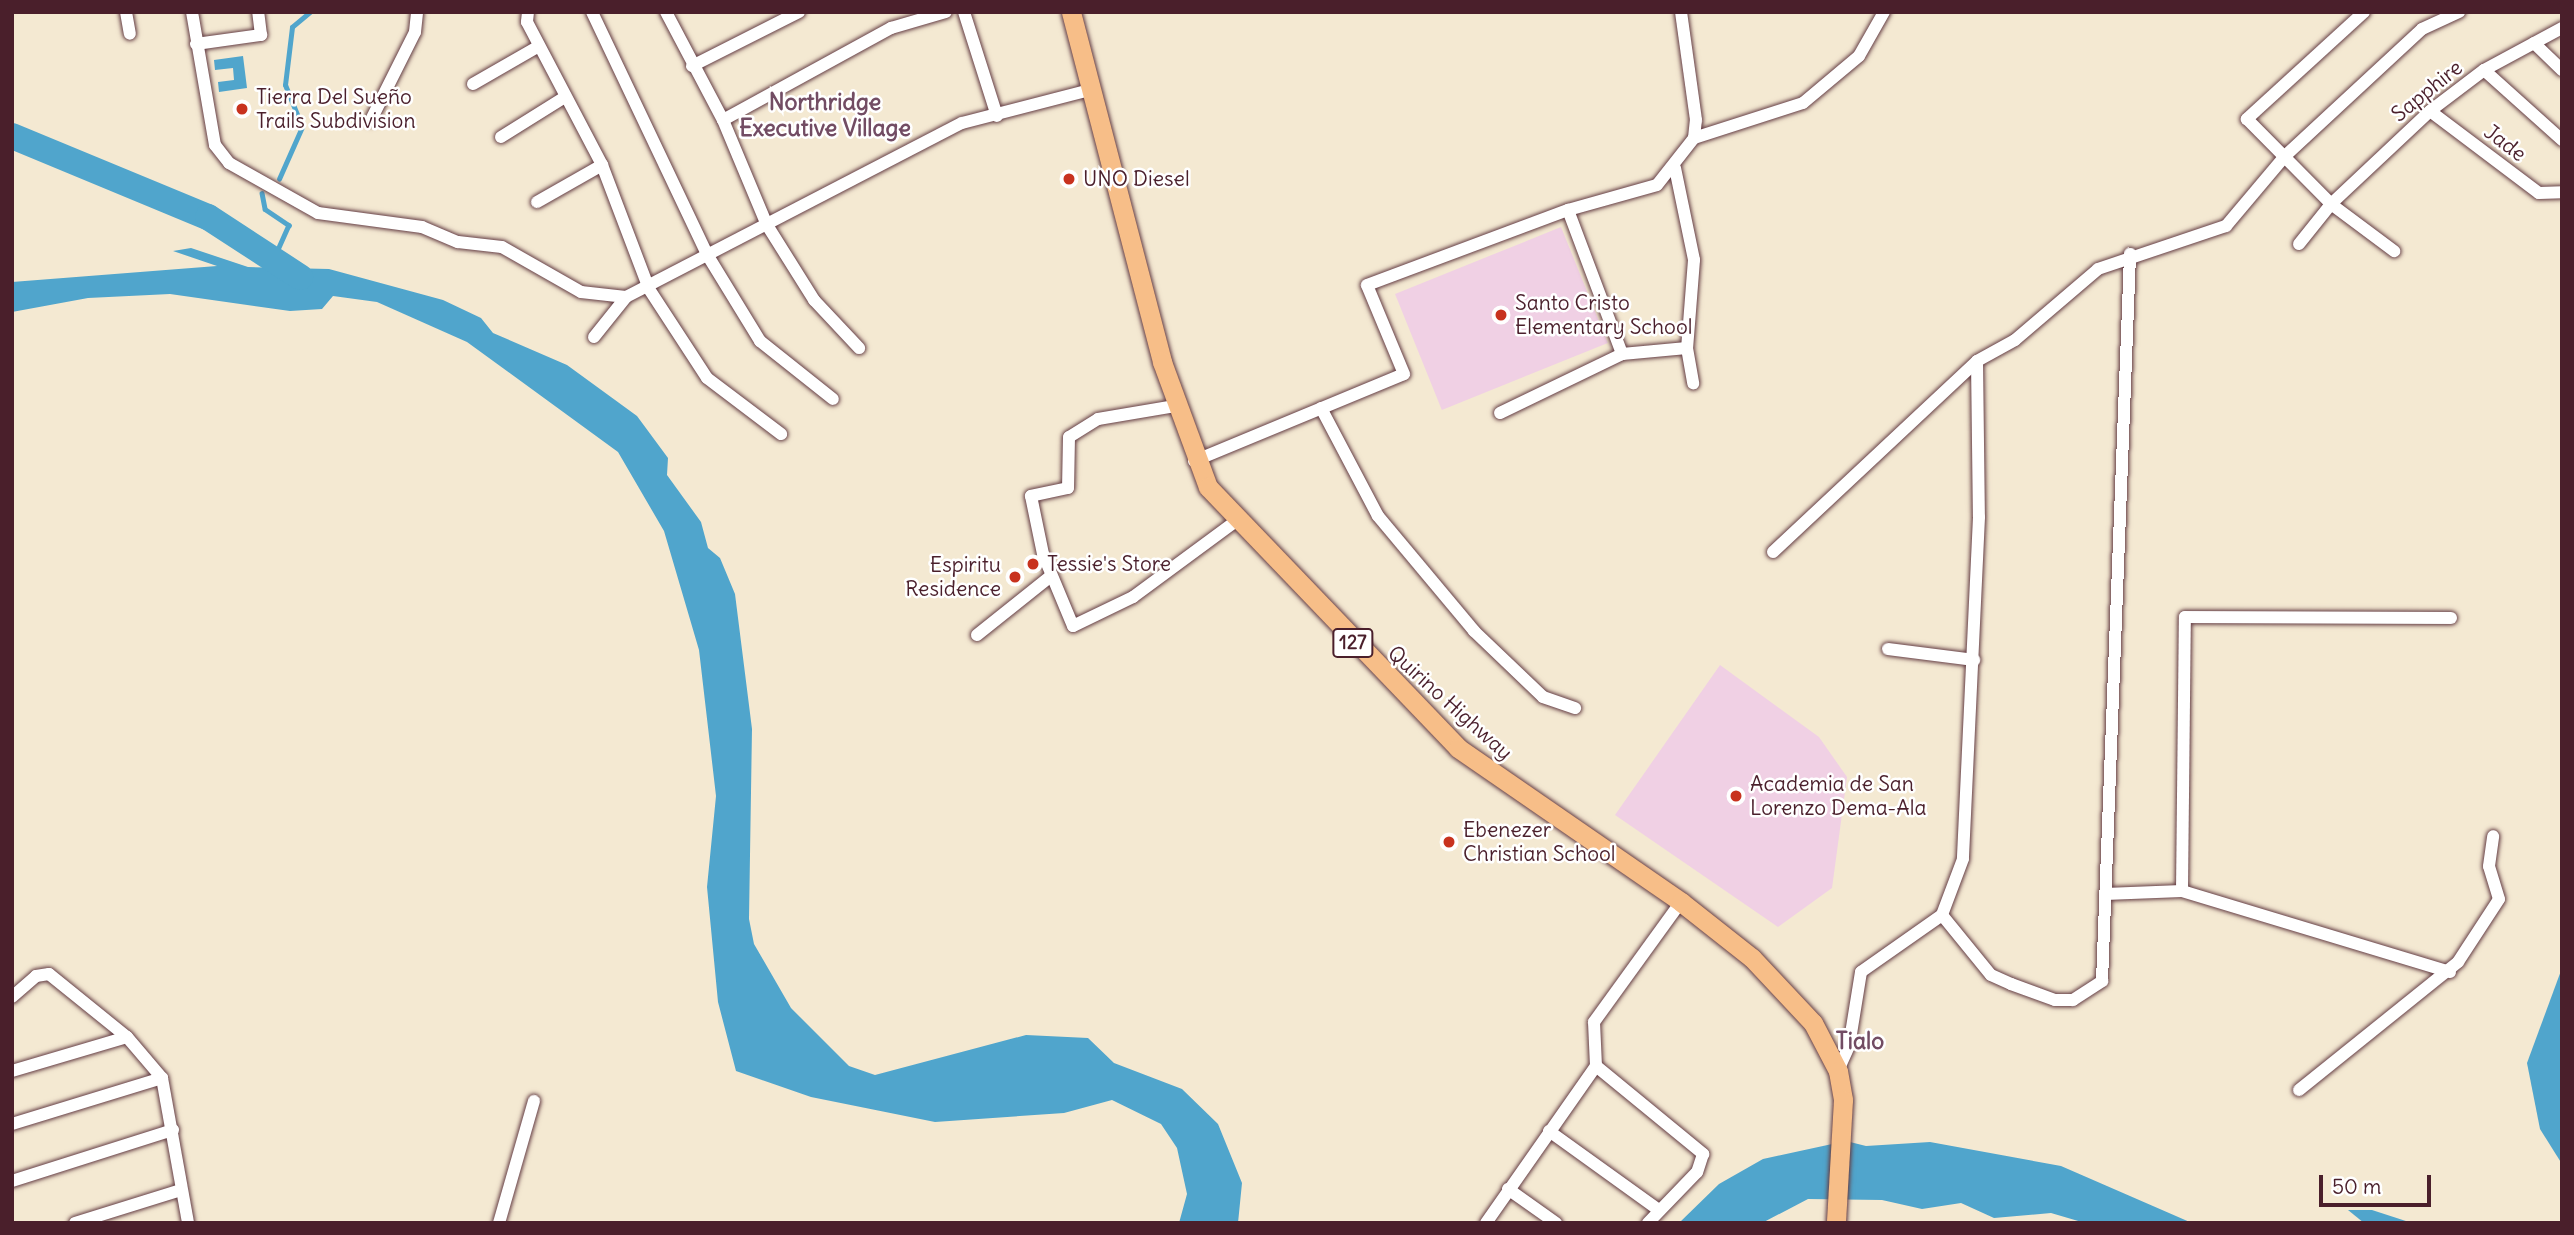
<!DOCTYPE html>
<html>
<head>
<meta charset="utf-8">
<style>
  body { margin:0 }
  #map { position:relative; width:2574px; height:1235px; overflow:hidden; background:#f4e9d2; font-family:Delius,sans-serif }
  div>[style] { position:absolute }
  .built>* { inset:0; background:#f0d0e4; transform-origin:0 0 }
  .water>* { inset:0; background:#50a5cc }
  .stream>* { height:4.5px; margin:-2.25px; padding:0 2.25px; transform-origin:2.25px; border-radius:2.25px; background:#50a5cc }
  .river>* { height:26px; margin:-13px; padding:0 13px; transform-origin:13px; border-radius:13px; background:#50a5cc }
  .roads { filter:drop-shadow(0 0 2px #643d44) drop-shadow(0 0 2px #643d44) }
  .street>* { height:12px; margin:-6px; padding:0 6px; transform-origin:6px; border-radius:6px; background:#fff }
  .primary>* { height:19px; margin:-9.5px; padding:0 9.5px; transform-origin:9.5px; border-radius:9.5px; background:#f7be88 }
  .dots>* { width:19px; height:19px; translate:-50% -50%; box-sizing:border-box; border:4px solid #fff; border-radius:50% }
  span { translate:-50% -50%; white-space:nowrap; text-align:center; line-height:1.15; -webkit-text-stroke:5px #fff; paint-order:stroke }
  .shield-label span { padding:2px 5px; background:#fff; border:2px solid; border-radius:5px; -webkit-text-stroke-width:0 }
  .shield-label { font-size:19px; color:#4a1f2b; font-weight:700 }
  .street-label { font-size:21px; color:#4a1f2b }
  .poi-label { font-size:21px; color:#4a1f2b }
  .left { translate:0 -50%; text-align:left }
  .right { translate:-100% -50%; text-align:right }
  .neighbourhood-label { font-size:23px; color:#724c63; font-weight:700 }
  .frame { position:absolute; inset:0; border:14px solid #4a1f2b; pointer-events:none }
  .scale { position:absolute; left:2319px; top:1175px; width:112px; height:32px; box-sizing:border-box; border:4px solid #4a1f2b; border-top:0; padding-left:9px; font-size:21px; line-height:24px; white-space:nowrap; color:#4a1f2b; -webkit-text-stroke:5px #fff; paint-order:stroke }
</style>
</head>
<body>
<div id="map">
  <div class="built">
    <div style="left:1561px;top:227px;width:125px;height:179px;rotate:68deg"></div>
    <div style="clip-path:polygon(1720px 665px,1819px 737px,1847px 777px,1832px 888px,1778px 927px,1615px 815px)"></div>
  </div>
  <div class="water">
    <div style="clip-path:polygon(243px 56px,247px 88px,219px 92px,218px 82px,234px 80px,233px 68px,215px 70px,214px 60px)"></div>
    <div style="clip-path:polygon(191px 248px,248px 267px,329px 269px,443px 300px,481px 318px,493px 333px,567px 365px,637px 416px,668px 458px,667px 475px,701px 522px,708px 548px,720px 558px,735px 594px,752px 729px,749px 919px,754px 944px,791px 1008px,849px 1066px,875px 1075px,1026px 1035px,1088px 1038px,1114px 1063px,1182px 1089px,1218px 1124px,1242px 1183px,1238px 1223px,1179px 1223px,1187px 1194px,1177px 1148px,1161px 1124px,1112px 1100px,1064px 1113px,935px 1122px,811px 1097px,736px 1071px,718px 1002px,707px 887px,716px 796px,699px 650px,664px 531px,618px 452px,467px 342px,377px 302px,333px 296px,322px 309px,290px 311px,170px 294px,88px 298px,12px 312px,12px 282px,217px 266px,173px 251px)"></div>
    <div style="clip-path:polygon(2562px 968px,2562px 1164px,2540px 1129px,2527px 1063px)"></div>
    <div style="clip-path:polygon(1846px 1141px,1866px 1146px,1930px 1142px,2061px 1166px,2192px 1223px,2085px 1223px,2051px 1213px,1994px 1218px,1961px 1203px,1922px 1209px,1882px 1200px,1808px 1199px,1762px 1223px,1679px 1223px,1719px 1184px,1763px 1159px)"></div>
    <div style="clip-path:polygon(2348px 1210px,2372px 1210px,2412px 1223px,2364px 1223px)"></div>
  </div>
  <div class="stream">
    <div style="left:279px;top:179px;width:57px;rotate:-66.1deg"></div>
    <div style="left:302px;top:127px;width:45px;rotate:-112deg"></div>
    <div style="left:285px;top:85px;width:58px;rotate:-83.1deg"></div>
    <div style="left:292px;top:27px;width:23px;rotate:-40deg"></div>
    <div style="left:262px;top:193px;width:16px;rotate:79deg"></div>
    <div style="left:265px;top:209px;width:29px;rotate:34deg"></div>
    <div style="left:289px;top:225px;width:34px;rotate:114deg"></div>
  </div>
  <div class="river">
    <div style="left:12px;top:136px;width:212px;rotate:22.5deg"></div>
    <div style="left:208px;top:217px;width:110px;rotate:33.1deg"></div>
  </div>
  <div class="roads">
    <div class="street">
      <div style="left:126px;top:12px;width:22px;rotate:80deg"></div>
      <div style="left:192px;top:12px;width:135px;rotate:80.2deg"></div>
      <div style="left:215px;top:145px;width:23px;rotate:52deg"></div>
      <div style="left:229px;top:163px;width:102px;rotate:29.3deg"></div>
      <div style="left:318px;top:213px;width:105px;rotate:7.7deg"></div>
      <div style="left:422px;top:227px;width:39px;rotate:23deg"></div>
      <div style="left:458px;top:242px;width:44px;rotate:6.5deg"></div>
      <div style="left:502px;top:247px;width:91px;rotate:29.7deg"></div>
      <div style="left:581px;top:292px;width:45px;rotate:6.3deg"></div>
      <div style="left:528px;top:12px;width:10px;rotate:96deg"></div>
      <div style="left:527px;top:22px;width:161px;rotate:62.3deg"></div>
      <div style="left:602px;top:165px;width:133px;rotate:69.2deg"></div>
      <div style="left:649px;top:289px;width:106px;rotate:56.9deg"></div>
      <div style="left:707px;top:378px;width:93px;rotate:37.1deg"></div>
      <div style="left:592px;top:12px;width:270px;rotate:64.6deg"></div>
      <div style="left:708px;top:256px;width:100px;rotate:58.5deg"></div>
      <div style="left:760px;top:341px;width:93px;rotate:38.5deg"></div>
      <div style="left:666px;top:12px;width:122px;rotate:62.2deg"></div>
      <div style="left:723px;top:120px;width:114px;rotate:67.3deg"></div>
      <div style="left:767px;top:225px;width:89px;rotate:57.9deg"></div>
      <div style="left:814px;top:300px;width:66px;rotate:46.8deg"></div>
      <div style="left:964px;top:12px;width:109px;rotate:72.4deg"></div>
      <div style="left:2364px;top:12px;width:159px;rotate:137.6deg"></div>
      <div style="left:2247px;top:119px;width:120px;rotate:45.3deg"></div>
      <div style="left:2331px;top:204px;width:79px;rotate:36.7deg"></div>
      <div style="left:2534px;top:43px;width:39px;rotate:44deg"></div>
      <div style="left:196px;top:44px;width:66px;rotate:-7.9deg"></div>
      <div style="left:261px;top:35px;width:23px;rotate:-97deg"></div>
      <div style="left:692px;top:66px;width:120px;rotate:-26.8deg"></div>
      <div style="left:2484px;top:70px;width:105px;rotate:41.9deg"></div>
      <div style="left:473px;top:84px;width:76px;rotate:-29.9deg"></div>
      <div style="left:2430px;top:111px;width:136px;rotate:37deg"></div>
      <div style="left:2539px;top:193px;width:23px;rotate:-2deg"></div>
      <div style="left:371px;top:120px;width:98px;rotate:-63.4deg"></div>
      <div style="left:415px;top:32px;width:20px;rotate:-84deg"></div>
      <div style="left:723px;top:120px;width:192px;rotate:-28.7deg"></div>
      <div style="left:891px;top:28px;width:57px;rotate:-16.2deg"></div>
      <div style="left:501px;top:137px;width:75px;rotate:-32deg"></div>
      <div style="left:1694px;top:138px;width:114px;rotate:-17.8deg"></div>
      <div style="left:1803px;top:103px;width:73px;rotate:-40deg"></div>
      <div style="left:1859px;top:56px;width:51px;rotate:-60.4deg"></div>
      <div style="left:1675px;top:168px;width:94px;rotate:78.3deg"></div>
      <div style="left:1694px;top:260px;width:88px;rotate:94.5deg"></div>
      <div style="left:537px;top:202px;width:75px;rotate:-29.6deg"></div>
      <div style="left:1568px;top:210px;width:154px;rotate:69.4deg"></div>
      <div style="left:1622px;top:354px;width:65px;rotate:-5.3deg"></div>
      <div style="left:1687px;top:348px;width:36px;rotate:80deg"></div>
      <div style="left:2299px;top:244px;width:51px;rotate:-51.3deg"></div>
      <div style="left:2331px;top:204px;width:136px;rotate:-43.2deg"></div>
      <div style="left:2430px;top:111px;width:68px;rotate:-37.2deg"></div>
      <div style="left:2484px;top:70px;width:89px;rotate:-28.3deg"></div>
      <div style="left:594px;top:337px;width:51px;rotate:-51.3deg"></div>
      <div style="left:626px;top:297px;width:378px;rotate:-27.4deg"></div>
      <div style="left:962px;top:123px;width:135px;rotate:-14.5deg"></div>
      <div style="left:1977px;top:361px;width:43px;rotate:-28.9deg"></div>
      <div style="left:2015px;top:340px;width:109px;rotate:-40.5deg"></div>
      <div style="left:2098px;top:269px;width:135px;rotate:-18.6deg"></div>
      <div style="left:2226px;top:226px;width:92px;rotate:-49.9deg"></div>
      <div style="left:2285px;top:156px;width:187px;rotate:-42.8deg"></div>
      <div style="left:2422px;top:29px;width:41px;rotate:-24.7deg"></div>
      <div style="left:1175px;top:406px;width:78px;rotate:170.4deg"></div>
      <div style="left:1098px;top:419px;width:34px;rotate:148deg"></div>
      <div style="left:1069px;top:437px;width:51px;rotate:91.1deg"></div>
      <div style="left:1068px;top:488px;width:38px;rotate:168deg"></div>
      <div style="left:1031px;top:496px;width:59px;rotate:78.3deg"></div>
      <div style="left:1043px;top:554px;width:78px;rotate:67.4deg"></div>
      <div style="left:1073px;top:626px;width:67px;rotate:-25.8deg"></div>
      <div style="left:1133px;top:597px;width:128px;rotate:-36.4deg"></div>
      <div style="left:1321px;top:408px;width:122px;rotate:62.2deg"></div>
      <div style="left:1378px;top:516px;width:150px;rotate:50.1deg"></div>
      <div style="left:1474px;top:631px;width:95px;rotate:43.7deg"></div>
      <div style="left:1543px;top:697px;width:34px;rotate:19deg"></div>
      <div style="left:1500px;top:413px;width:136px;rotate:-25.8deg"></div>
      <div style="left:1194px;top:461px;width:227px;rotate:-22.5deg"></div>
      <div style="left:1404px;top:374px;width:96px;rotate:-112.6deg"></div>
      <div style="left:1367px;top:285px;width:215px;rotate:-20.5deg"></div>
      <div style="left:1568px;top:210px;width:92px;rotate:-15.7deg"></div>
      <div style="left:1657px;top:185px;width:60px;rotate:-51.8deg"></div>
      <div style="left:1694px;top:138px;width:18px;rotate:-84deg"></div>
      <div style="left:1696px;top:120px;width:109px;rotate:-97.9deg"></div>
      <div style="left:1773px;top:552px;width:279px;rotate:-43.1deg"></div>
      <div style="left:1977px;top:361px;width:156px;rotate:89.3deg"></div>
      <div style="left:1979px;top:517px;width:342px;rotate:92.7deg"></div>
      <div style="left:1963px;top:859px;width:60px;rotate:110.6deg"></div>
      <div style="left:1942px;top:915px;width:99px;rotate:144.9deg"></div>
      <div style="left:1861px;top:972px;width:75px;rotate:99.2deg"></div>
      <div style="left:1849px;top:1046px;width:27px;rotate:114deg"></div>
      <div style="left:977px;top:635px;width:95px;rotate:-38.6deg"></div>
      <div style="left:1888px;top:649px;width:87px;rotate:7.3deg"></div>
      <div style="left:2182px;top:891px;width:280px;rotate:16.8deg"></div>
      <div style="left:2105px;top:894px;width:77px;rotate:-2.2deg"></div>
      <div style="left:2182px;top:891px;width:274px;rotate:-89.4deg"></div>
      <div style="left:2185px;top:617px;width:266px;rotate:0.2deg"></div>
      <div style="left:1942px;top:915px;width:77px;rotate:50.8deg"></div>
      <div style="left:1991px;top:975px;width:22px;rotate:24deg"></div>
      <div style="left:2011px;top:984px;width:47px;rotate:20deg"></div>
      <div style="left:2055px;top:1000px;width:18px"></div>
      <div style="left:2073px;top:1000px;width:35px;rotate:-33deg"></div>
      <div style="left:2102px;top:981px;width:728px;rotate:-87.79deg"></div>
      <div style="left:12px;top:997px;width:32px;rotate:-41deg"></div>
      <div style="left:36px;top:976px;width:13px;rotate:-9deg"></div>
      <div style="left:49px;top:974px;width:100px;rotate:38.9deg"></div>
      <div style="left:127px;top:1037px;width:54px;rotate:49.5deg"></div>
      <div style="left:162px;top:1078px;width:147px;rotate:79.8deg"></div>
      <div style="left:1596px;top:1066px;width:139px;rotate:39.4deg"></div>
      <div style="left:1703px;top:1154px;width:19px;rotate:108deg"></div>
      <div style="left:1697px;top:1172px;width:71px;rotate:133.9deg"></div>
      <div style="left:12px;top:1071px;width:120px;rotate:-16.5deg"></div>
      <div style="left:2299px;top:1090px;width:204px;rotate:-38.8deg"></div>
      <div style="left:2458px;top:962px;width:75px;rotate:-56.9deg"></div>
      <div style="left:2499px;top:899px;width:34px;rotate:-107deg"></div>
      <div style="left:2489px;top:866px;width:30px;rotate:-82deg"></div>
      <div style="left:12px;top:1124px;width:157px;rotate:-17deg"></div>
      <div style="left:1549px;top:1131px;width:135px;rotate:35.7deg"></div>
      <div style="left:12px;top:1181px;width:169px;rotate:-17.6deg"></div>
      <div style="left:1508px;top:1189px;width:59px;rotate:35.3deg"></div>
      <div style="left:75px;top:1223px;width:111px;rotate:-17.3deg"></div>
      <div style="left:499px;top:1223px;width:127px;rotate:-74deg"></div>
      <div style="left:1486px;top:1223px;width:192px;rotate:-55deg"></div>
      <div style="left:1596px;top:1066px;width:44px;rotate:-92.6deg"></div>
      <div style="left:1594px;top:1022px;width:148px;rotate:-54.1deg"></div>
    </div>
    <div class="primary">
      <div style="left:1071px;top:12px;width:362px;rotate:75.4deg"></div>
      <div style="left:1162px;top:362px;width:133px;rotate:69.8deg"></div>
      <div style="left:1208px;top:487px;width:361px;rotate:46.2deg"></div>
      <div style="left:1458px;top:748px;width:271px;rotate:34.6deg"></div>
      <div style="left:1681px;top:902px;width:90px;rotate:38.3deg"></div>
      <div style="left:1752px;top:958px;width:89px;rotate:46.8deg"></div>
      <div style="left:1813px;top:1023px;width:54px;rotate:62.5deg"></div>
      <div style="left:1838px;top:1071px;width:29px;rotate:80deg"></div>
      <div style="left:1843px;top:1100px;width:123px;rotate:93.3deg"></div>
    </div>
  </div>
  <div class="dots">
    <div style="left:242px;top:109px;background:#c8321e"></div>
    <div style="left:1069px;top:179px;background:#c8321e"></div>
    <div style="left:1501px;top:315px;background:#c8321e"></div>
    <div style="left:1033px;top:564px;background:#c8321e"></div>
    <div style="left:1015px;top:577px;background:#c8321e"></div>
    <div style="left:1736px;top:796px;background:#c8321e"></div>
    <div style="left:1449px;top:842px;background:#c8321e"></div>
  </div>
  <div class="shield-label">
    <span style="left:1353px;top:643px">127</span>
  </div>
  <div class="street-label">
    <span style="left:2427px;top:91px;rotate:-39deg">Sapphire</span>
    <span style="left:2505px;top:143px;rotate:37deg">Jade</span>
    <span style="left:1450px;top:703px;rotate:42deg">Quirino Highway</span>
  </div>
  <div class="poi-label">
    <span class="left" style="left:256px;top:109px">Tierra Del Sueño<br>Trails Subdivision</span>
    <span class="left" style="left:1083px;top:179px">UNO Diesel</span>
    <span class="left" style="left:1515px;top:315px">Santo Cristo<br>Elementary School</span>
    <span class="left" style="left:1047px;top:564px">Tessie's Store</span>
    <span class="right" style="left:1001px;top:577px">Espiritu<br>Residence</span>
    <span class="left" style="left:1750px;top:796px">Academia de San<br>Lorenzo Dema-Ala</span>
    <span class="left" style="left:1463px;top:842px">Ebenezer<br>Christian School</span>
  </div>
  <div class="neighbourhood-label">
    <span style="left:825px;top:115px">Northridge<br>Executive Village</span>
    <span style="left:1860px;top:1041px">Tialo</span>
  </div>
  <div class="frame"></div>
  <div class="scale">50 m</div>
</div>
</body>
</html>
